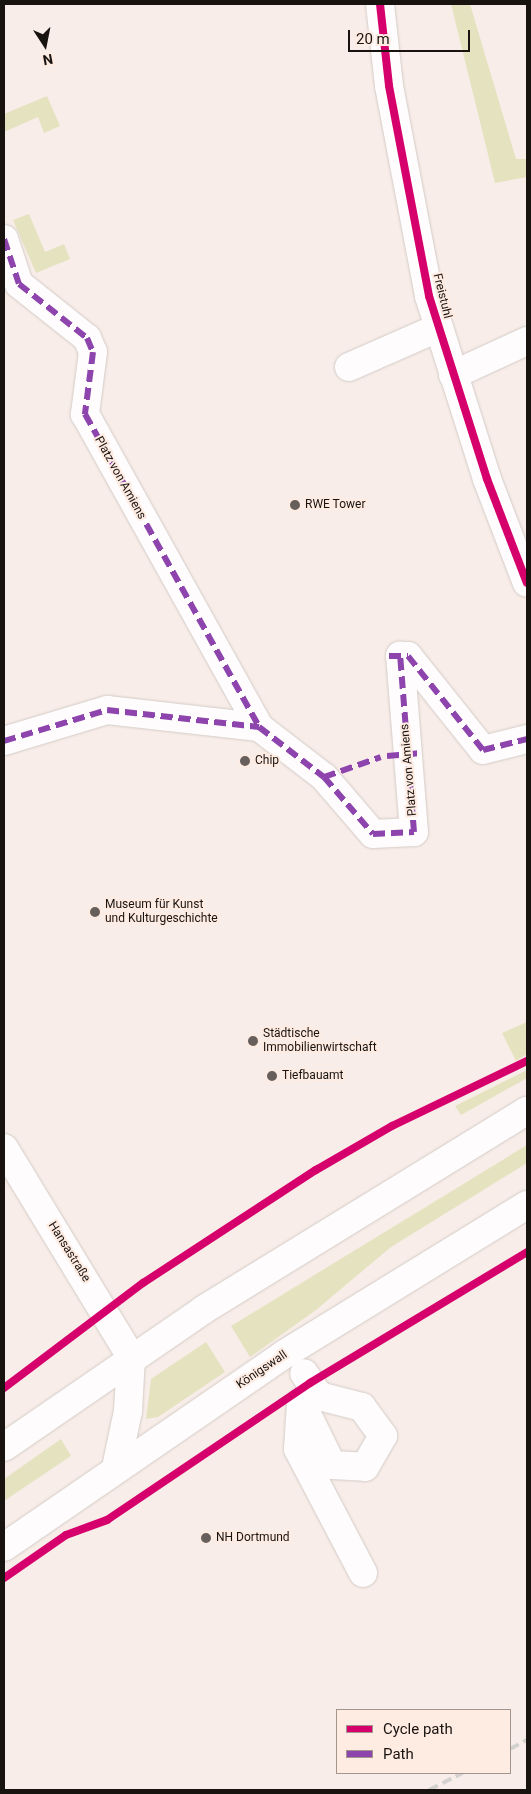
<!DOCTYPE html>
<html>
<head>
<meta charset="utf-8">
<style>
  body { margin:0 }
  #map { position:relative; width:531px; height:1794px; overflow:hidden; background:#f8ede8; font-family:Roboto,sans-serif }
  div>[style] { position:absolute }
  .green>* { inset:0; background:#e5e2c0 }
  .roads { filter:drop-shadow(0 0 1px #d3cbc7) drop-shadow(0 0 1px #d3cbc7) }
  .minor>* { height:28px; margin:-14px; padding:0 14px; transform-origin:14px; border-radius:14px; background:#fefcfc }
  .major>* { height:28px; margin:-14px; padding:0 14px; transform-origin:14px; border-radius:14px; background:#fefcfc }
  .rail>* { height:4px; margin-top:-2px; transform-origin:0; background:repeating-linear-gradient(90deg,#d4d2d0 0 10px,transparent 0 15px) }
  .quiet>* { height:6px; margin-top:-3px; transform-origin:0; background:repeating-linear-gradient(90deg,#8e44ad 0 12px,transparent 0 18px) }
  .cycleway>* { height:8px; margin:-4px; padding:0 4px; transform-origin:4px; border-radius:4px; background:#d6006c }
  .dots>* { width:14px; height:14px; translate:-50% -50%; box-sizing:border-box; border:2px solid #feebe2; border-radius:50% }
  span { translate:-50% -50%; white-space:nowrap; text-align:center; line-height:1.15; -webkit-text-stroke:4px #feebe2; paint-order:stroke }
  .street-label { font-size:12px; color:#191310 }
  .poi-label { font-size:12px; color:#191310 }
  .left { translate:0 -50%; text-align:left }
  .frame { position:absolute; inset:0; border:5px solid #191310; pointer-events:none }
  .legend { position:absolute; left:336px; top:1709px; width:175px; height:65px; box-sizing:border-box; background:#feebe2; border:1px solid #a2958e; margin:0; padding:6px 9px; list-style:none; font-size:15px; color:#191310 }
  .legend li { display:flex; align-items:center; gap:10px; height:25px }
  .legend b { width:25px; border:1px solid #a2958e }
  .north { position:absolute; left:20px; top:20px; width:50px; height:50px; -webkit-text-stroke:4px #feebe2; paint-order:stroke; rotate:169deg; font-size:14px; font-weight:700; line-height:20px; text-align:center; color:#191310 }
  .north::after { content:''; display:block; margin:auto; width:18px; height:22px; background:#191310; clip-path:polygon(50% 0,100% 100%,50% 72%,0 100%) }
  .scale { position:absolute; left:348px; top:30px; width:122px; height:22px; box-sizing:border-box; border:2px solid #191310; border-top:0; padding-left:6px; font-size:15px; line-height:18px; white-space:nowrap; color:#191310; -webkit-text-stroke:4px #feebe2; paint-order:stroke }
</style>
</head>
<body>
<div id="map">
  <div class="green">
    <div style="clip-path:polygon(451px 4px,470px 4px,516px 159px,527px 159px,527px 177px,495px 183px)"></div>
    <div style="clip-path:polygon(47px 96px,60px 126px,44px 133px,38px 117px,4px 132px,4px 114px)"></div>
    <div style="clip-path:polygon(29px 214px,45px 252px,64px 244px,70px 259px,36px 273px,13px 220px)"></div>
    <div style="clip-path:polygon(527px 1022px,527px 1054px,516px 1061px,502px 1033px)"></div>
    <div style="clip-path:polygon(527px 1070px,527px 1078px,461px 1115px,455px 1106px)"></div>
    <div style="clip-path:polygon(527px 1145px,527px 1163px,391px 1247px,316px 1310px,250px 1357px,231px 1326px)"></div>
    <div style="clip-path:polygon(206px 1342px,225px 1372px,158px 1417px,146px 1419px,151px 1379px)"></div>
    <div style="clip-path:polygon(61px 1439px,71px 1456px,4px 1501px,4px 1479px)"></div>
  </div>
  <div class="roads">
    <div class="minor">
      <div style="left:380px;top:4px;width:82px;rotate:83.7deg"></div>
      <div style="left:389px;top:86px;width:214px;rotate:79.2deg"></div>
      <div style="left:429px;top:296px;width:192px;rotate:72.4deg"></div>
      <div style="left:487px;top:479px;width:111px;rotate:69deg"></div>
      <div style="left:4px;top:239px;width:47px;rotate:71.6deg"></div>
      <div style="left:19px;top:284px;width:87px;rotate:38.5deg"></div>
      <div style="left:87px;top:338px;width:15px;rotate:67deg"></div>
      <div style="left:93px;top:352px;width:63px;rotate:97.4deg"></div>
      <div style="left:85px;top:414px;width:358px;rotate:60.9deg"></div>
      <div style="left:349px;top:367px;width:97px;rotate:-23.7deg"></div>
      <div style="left:453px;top:375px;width:81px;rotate:-24.7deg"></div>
      <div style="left:4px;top:741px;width:108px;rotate:-16.8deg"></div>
      <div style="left:107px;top:710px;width:153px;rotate:6.4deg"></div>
      <div style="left:259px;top:727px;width:82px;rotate:37.6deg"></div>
      <div style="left:324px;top:777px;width:75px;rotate:49.3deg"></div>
      <div style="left:373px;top:834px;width:41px;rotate:-2.8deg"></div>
      <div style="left:414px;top:832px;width:177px;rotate:-94.5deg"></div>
      <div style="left:400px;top:656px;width:8px"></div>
      <div style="left:408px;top:656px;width:120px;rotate:51.4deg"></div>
      <div style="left:483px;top:750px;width:45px;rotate:-14deg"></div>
      <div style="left:4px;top:1148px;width:245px;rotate:58.7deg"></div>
      <div style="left:301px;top:1402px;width:70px;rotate:63.8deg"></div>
      <div style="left:332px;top:1465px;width:33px;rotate:3deg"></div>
      <div style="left:365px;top:1467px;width:36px;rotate:-60deg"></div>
      <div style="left:383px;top:1436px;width:36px;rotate:-126deg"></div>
      <div style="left:362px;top:1407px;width:44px;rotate:-165.7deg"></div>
      <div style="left:319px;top:1396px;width:27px;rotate:-123deg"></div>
      <div style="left:301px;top:1403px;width:46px;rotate:93.7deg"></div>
      <div style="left:298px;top:1449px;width:140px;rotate:62.3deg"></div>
    </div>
    <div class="major">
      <div style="left:4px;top:1447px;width:242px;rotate:-34.5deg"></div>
      <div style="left:203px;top:1310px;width:380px;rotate:-31.6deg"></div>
      <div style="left:116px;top:1468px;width:58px;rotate:-78.1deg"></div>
      <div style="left:128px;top:1411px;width:54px;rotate:-86.8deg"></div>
      <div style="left:4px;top:1547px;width:339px;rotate:-34.5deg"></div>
      <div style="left:283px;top:1355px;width:286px;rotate:-31.6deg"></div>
    </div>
  </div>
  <div class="rail">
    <div style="left:510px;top:1749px;width:19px;rotate:-28deg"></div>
    <div style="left:429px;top:1790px;width:38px;rotate:-27deg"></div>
  </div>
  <div class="quiet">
    <div style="left:4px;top:239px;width:47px;rotate:71.6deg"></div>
    <div style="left:19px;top:284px;width:87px;rotate:38.5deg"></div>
    <div style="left:87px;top:338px;width:15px;rotate:67deg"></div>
    <div style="left:93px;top:352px;width:63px;rotate:97.4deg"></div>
    <div style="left:85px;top:414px;width:358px;rotate:60.9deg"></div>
    <div style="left:389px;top:656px;width:19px"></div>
    <div style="left:408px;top:656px;width:120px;rotate:51.4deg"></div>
    <div style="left:483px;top:750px;width:45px;rotate:-14deg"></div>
    <div style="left:4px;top:741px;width:108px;rotate:-16.8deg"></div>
    <div style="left:107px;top:710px;width:153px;rotate:6.4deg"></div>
    <div style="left:259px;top:727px;width:82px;rotate:37.6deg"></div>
    <div style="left:324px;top:777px;width:75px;rotate:49.3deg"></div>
    <div style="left:373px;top:834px;width:41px;rotate:-2.8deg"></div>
    <div style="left:414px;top:832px;width:177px;rotate:-94.5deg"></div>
    <div style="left:387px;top:756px;width:35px;rotate:-5deg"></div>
    <div style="left:324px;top:777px;width:60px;rotate:-19.3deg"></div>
  </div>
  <div class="cycleway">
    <div style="left:380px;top:4px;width:82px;rotate:83.7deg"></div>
    <div style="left:389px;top:86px;width:214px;rotate:79.2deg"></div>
    <div style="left:429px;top:296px;width:192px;rotate:72.4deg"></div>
    <div style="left:487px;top:479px;width:111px;rotate:69deg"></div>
    <div style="left:4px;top:1388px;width:174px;rotate:-37.1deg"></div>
    <div style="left:143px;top:1283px;width:207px;rotate:-33.2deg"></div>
    <div style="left:316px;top:1170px;width:88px;rotate:-30.1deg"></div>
    <div style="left:392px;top:1126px;width:150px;rotate:-25.7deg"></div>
    <div style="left:4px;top:1578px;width:75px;rotate:-34.7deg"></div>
    <div style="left:66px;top:1535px;width:44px;rotate:-20.1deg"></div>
    <div style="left:107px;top:1520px;width:245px;rotate:-34deg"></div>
    <div style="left:310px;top:1383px;width:253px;rotate:-31.1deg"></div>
  </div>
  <div class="dots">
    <div style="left:295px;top:505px;background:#675f5c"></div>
    <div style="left:245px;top:761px;background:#675f5c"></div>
    <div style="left:95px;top:912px;background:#675f5c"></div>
    <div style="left:253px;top:1041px;background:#675f5c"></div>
    <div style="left:272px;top:1076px;background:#675f5c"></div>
    <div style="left:206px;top:1538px;background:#675f5c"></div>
  </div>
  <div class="street-label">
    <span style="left:442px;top:296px;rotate:76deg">Freistuhl</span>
    <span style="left:120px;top:478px;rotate:61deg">Platz von Amiens</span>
    <span style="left:409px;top:770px;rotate:-95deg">Platz von Amiens</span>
    <span style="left:69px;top:1252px;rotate:58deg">Hansastraße</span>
    <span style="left:262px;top:1370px;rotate:-34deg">Königswall</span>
  </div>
  <div class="poi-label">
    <span class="left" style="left:305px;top:505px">RWE Tower</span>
    <span class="left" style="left:255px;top:761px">Chip</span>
    <span class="left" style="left:105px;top:912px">Museum für Kunst<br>und Kulturgeschichte</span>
    <span class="left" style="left:263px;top:1041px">Städtische<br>Immobilienwirtschaft</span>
    <span class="left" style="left:282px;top:1076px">Tiefbauamt</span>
    <span class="left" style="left:216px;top:1538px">NH Dortmund</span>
  </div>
  <div class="frame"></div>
  <ul class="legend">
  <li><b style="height:6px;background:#d6006c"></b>Cycle path</li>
  <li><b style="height:6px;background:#8e44ad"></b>Path</li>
  </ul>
  <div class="north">N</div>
  <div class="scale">20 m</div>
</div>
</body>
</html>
